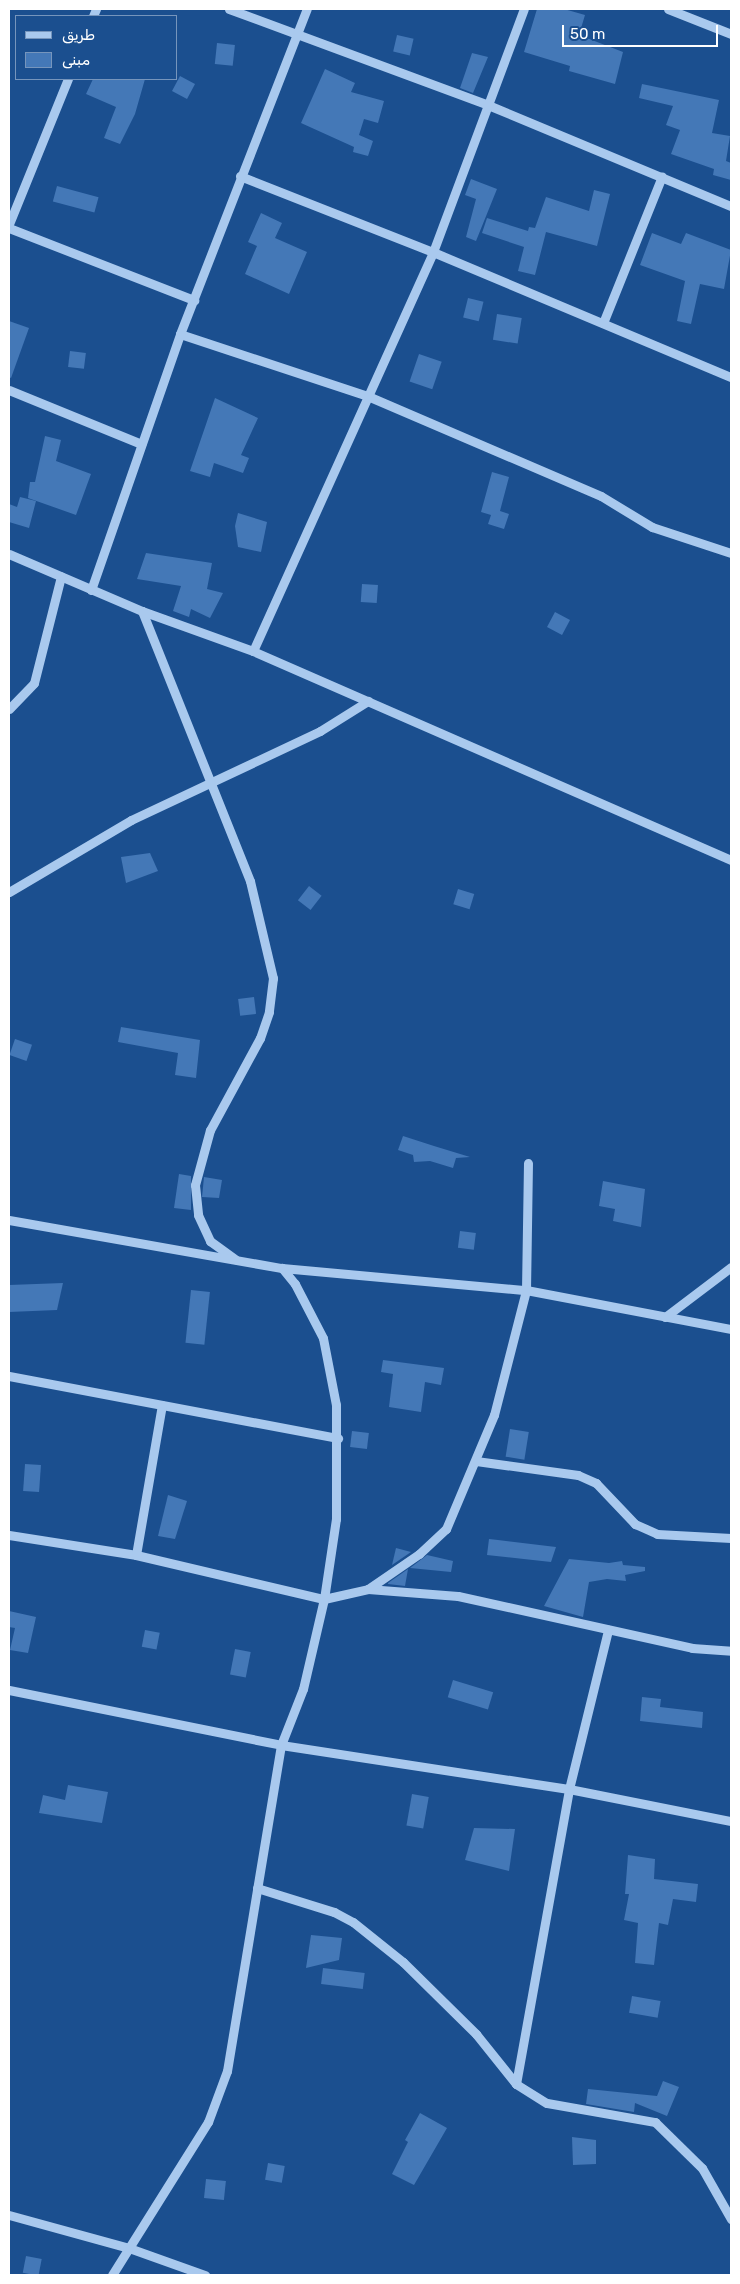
<!DOCTYPE html>
<html>
<head>
<meta charset="utf-8">
<style>
  body { margin:0 }
  #map { position:relative; width:740px; height:2284px; overflow:hidden; background:#1b4f8f; font-family:Rubik,"Noto Naskh Arabic",sans-serif }
  div>[style] { position:absolute }
  .building>* { inset:0; background:#4478b7; transform-origin:0 0 }
  .minor>* { height:9px; margin:-4.5px; padding:0 4.5px; transform-origin:4.5px; border-radius:4.5px; background:#a9c9ee }
  span { translate:-50% -50%; white-space:nowrap; text-align:center; line-height:1.15; -webkit-text-stroke:4px #1b4f8f; paint-order:stroke }
  .frame { position:absolute; inset:0; border:10px solid #fff; pointer-events:none }
  .legend { position:absolute; left:15px; top:15px; width:162px; height:65px; box-sizing:border-box; background:#1b4f8f; border:1px solid #7695bc; margin:0; padding:6px 9px; list-style:none; font-size:15px; color:#fff }
  .legend li { display:flex; align-items:center; gap:10px; height:25px }
  .legend b { width:25px; border:1px solid #7695bc }
  .scale { position:absolute; left:562px; top:25px; width:156px; height:22px; box-sizing:border-box; border:2px solid #fff; border-top:0; padding-left:6px; font-size:15px; line-height:18px; white-space:nowrap; color:#fff; -webkit-text-stroke:4px #1b4f8f; paint-order:stroke }
</style>
</head>
<body>
<div id="map">
  <div class="building">
    <div style="clip-path:polygon(537px 9px,564px 9px,585px 15px,579px 35px,623px 52px,615px 84px,569px 71px,570px 66px,524px 52px)"></div>
    <div style="left:397px;top:35px;width:17px;height:17px;rotate:13deg"></div>
    <div style="left:217px;top:43px;width:18px;height:21px;rotate:6deg"></div>
    <div style="clip-path:polygon(472px 53px,488px 57px,473px 93px,460px 88px)"></div>
    <div style="clip-path:polygon(325px 69px,355px 83px,351px 92px,384px 101px,378px 123px,364px 119px,359px 135px,373px 141px,368px 156px,353px 152px,354px 147px,301px 123px)"></div>
    <div style="left:180px;top:76px;width:17px;height:17px;rotate:28deg"></div>
    <div style="clip-path:polygon(93px 79px,145px 79px,135px 114px,120px 144px,104px 138px,116px 107px,86px 94px)"></div>
    <div style="clip-path:polygon(642px 84px,719px 100px,712px 133px,730px 136px,726px 161px,731px 163px,731px 180px,713px 175px,714px 169px,671px 154px,680px 130px,666px 125px,673px 106px,639px 98px)"></div>
    <div style="clip-path:polygon(471px 179px,497px 189px,476px 241px,466px 237px,476px 199px,465px 195px)"></div>
    <div style="left:57px;top:186px;width:43px;height:16px;rotate:15deg"></div>
    <div style="clip-path:polygon(594px 190px,610px 194px,597px 246px,546px 232px,535px 275px,518px 271px,524px 247px,482px 233px,487px 218px,528px 231px,529px 227px,535px 228px,546px 197px,589px 211px)"></div>
    <div style="clip-path:polygon(261px 213px,282px 223px,275px 238px,307px 252px,289px 294px,245px 274px,257px 246px,248px 242px)"></div>
    <div style="clip-path:polygon(652px 233px,681px 244px,686px 233px,731px 250px,724px 289px,700px 284px,691px 324px,677px 321px,685px 281px,640px 265px)"></div>
    <div style="left:468px;top:298px;width:16px;height:20px;rotate:14deg"></div>
    <div style="left:497px;top:314px;width:25px;height:26px;rotate:9deg"></div>
    <div style="clip-path:polygon(9px 321px,29px 328px,11px 378px,9px 377px)"></div>
    <div style="left:70px;top:351px;width:16px;height:16px;rotate:7deg"></div>
    <div style="left:419px;top:354px;width:24px;height:29px;rotate:19deg"></div>
    <div style="clip-path:polygon(215px 398px,258px 418px,241px 455px,249px 458px,243px 473px,214px 463px,210px 477px,190px 471px)"></div>
    <div style="clip-path:polygon(45px 436px,61px 440px,56px 461px,91px 474px,76px 515px,28px 498px,30px 482px,35px 482px)"></div>
    <div style="clip-path:polygon(492px 472px,509px 477px,500px 511px,509px 514px,504px 529px,488px 524px,491px 515px,481px 512px)"></div>
    <div style="clip-path:polygon(20px 497px,36px 501px,29px 528px,9px 522px,9px 504px,17px 507px)"></div>
    <div style="clip-path:polygon(238px 513px,267px 522px,261px 552px,238px 547px,235px 526px)"></div>
    <div style="clip-path:polygon(146px 553px,212px 563px,207px 589px,223px 593px,210px 618px,191px 609px,189px 617px,173px 611px,181px 586px,137px 579px)"></div>
    <div style="left:362px;top:584px;width:16px;height:18px;rotate:4deg"></div>
    <div style="left:555px;top:612px;width:17px;height:17px;rotate:28deg"></div>
    <div style="clip-path:polygon(150px 853px,158px 871px,126px 883px,121px 857px)"></div>
    <div style="left:309px;top:886px;width:16px;height:18px;rotate:38deg"></div>
    <div style="left:458px;top:889px;width:17px;height:16px;rotate:17deg"></div>
    <div style="left:254px;top:997px;width:17px;height:16px;rotate:83deg"></div>
    <div style="clip-path:polygon(121px 1027px,200px 1040px,196px 1078px,175px 1075px,178px 1053px,118px 1042px)"></div>
    <div style="left:15px;top:1039px;width:18px;height:17px;rotate:19deg"></div>
    <div style="clip-path:polygon(403px 1136px,434px 1146px,470px 1157px,456px 1158px,453px 1168px,430px 1161px,414px 1162px,413px 1155px,398px 1150px)"></div>
    <div style="clip-path:polygon(179px 1174px,191px 1176px,191px 1210px,174px 1208px)"></div>
    <div style="clip-path:polygon(204px 1177px,222px 1180px,219px 1198px,202px 1197px)"></div>
    <div style="clip-path:polygon(603px 1181px,645px 1189px,641px 1227px,613px 1221px,615px 1209px,599px 1206px)"></div>
    <div style="left:460px;top:1231px;width:16px;height:17px;rotate:7deg"></div>
    <div style="clip-path:polygon(63px 1283px,57px 1310px,9px 1312px,9px 1285px)"></div>
    <div style="left:191px;top:1290px;width:19px;height:53px;rotate:6deg"></div>
    <div style="clip-path:polygon(383px 1360px,444px 1368px,441px 1385px,425px 1382px,421px 1412px,389px 1407px,393px 1374px,381px 1372px)"></div>
    <div style="left:510px;top:1429px;width:19px;height:28px;rotate:9deg"></div>
    <div style="left:352px;top:1431px;width:17px;height:16px;rotate:7deg"></div>
    <div style="left:25px;top:1464px;width:16px;height:27px;rotate:4deg"></div>
    <div style="clip-path:polygon(168px 1495px,187px 1501px,175px 1539px,158px 1536px)"></div>
    <div style="clip-path:polygon(489px 1539px,498px 1540px,556px 1547px,551px 1562px,487px 1555px)"></div>
    <div style="clip-path:polygon(396px 1548px,411px 1552px,392px 1565px)"></div>
    <div style="clip-path:polygon(427px 1555px,453px 1561px,451px 1572px,410px 1568px)"></div>
    <div style="clip-path:polygon(569px 1559px,609px 1563px,622px 1561px,623px 1565px,645px 1567px,645px 1571px,625px 1575px,626px 1581px,607px 1579px,589px 1582px,583px 1617px,544px 1606px)"></div>
    <div style="clip-path:polygon(408px 1569px,405px 1586px,388px 1584px,388px 1583px)"></div>
    <div style="clip-path:polygon(9px 1611px,36px 1617px,28px 1653px,10px 1650px,15px 1628px,9px 1627px)"></div>
    <div style="left:145px;top:1630px;width:15px;height:17px;rotate:11deg"></div>
    <div style="left:235px;top:1649px;width:16px;height:26px;rotate:11deg"></div>
    <div style="left:453px;top:1680px;width:42px;height:18px;rotate:17deg"></div>
    <div style="clip-path:polygon(642px 1697px,661px 1699px,660px 1707px,703px 1712px,702px 1728px,640px 1721px)"></div>
    <div style="clip-path:polygon(68px 1785px,108px 1792px,102px 1823px,39px 1813px,43px 1795px,65px 1800px)"></div>
    <div style="left:412px;top:1794px;width:17px;height:32px;rotate:10deg"></div>
    <div style="clip-path:polygon(474px 1828px,515px 1829px,509px 1871px,465px 1860px)"></div>
    <div style="clip-path:polygon(628px 1855px,655px 1859px,654px 1879px,698px 1884px,696px 1902px,673px 1899px,668px 1925px,659px 1923px,654px 1965px,635px 1963px,638px 1923px,624px 1920px,629px 1894px,625px 1894px)"></div>
    <div style="clip-path:polygon(311px 1935px,342px 1938px,339px 1960px,306px 1968px)"></div>
    <div style="left:323px;top:1968px;width:42px;height:16px;rotate:7deg"></div>
    <div style="left:632px;top:1996px;width:29px;height:17px;rotate:10deg"></div>
    <div style="clip-path:polygon(663px 2081px,679px 2087px,667px 2116px,635px 2103px,634px 2112px,586px 2104px,588px 2089px,657px 2096px)"></div>
    <div style="clip-path:polygon(420px 2113px,447px 2128px,414px 2185px,392px 2174px,408px 2142px,405px 2140px)"></div>
    <div style="clip-path:polygon(572px 2137px,596px 2140px,596px 2164px,573px 2165px)"></div>
    <div style="left:268px;top:2163px;width:17px;height:17px;rotate:10deg"></div>
    <div style="left:206px;top:2179px;width:20px;height:19px;rotate:6deg"></div>
    <div style="left:26px;top:2256px;width:16px;height:17px;rotate:11deg"></div>
  </div>
  <div class="minor">
    <div style="left:229px;top:9px;width:276px;rotate:20.3deg"></div>
    <div style="left:488px;top:105px;width:263px;rotate:22.6deg"></div>
    <div style="left:668px;top:9px;width:68px;rotate:21.6deg"></div>
    <div style="left:93px;top:16px;width:8px;rotate:-67deg"></div>
    <div style="left:240px;top:176px;width:207px;rotate:21.5deg"></div>
    <div style="left:433px;top:252px;width:323px;rotate:22.8deg"></div>
    <div style="left:9px;top:224px;width:157px;rotate:-67.9deg"></div>
    <div style="left:9px;top:228px;width:199px;rotate:21.3deg"></div>
    <div style="left:603px;top:323px;width:158px;rotate:-68.1deg"></div>
    <div style="left:180px;top:334px;width:200px;rotate:18.3deg"></div>
    <div style="left:370px;top:397px;width:251px;rotate:23.2deg"></div>
    <div style="left:601px;top:496px;width:60px;rotate:31.3deg"></div>
    <div style="left:652px;top:527px;width:83px;rotate:18.2deg"></div>
    <div style="left:9px;top:390px;width:143px;rotate:22.2deg"></div>
    <div style="left:9px;top:554px;width:145px;rotate:23.2deg"></div>
    <div style="left:142px;top:611px;width:118px;rotate:19.8deg"></div>
    <div style="left:253px;top:651px;width:522px;rotate:23.62deg"></div>
    <div style="left:91px;top:590px;width:271px;rotate:-70.8deg"></div>
    <div style="left:180px;top:334px;width:349px;rotate:-68.7deg"></div>
    <div style="left:142px;top:611px;width:291px;rotate:68.2deg"></div>
    <div style="left:250px;top:881px;width:100px;rotate:76.7deg"></div>
    <div style="left:273px;top:978px;width:34px;rotate:97deg"></div>
    <div style="left:269px;top:1012px;width:28px;rotate:109deg"></div>
    <div style="left:260px;top:1038px;width:105px;rotate:118.5deg"></div>
    <div style="left:210px;top:1130px;width:57px;rotate:105.3deg"></div>
    <div style="left:195px;top:1185px;width:30px;rotate:84deg"></div>
    <div style="left:198px;top:1215px;width:29px;rotate:65deg"></div>
    <div style="left:210px;top:1241px;width:31px;rotate:36deg"></div>
    <div style="left:253px;top:651px;width:438px;rotate:-65.7deg"></div>
    <div style="left:433px;top:252px;width:259px;rotate:-69.5deg"></div>
    <div style="left:9px;top:709px;width:36px;rotate:-46deg"></div>
    <div style="left:34px;top:683px;width:110px;rotate:-75.8deg"></div>
    <div style="left:9px;top:892px;width:142px;rotate:-30.5deg"></div>
    <div style="left:131px;top:820px;width:209px;rotate:-25.2deg"></div>
    <div style="left:320px;top:731px;width:57px;rotate:-32deg"></div>
    <div style="left:9px;top:1220px;width:277px;rotate:10deg"></div>
    <div style="left:282px;top:1268px;width:245px;rotate:5.2deg"></div>
    <div style="left:526px;top:1290px;width:209px;rotate:10.8deg"></div>
    <div style="left:665px;top:1317px;width:83px;rotate:-37.1deg"></div>
    <div style="left:9px;top:1376px;width:335px;rotate:10.7deg"></div>
    <div style="left:476px;top:1461px;width:103px;rotate:7.8deg"></div>
    <div style="left:578px;top:1475px;width:20px;rotate:24deg"></div>
    <div style="left:596px;top:1483px;width:57px;rotate:46.4deg"></div>
    <div style="left:635px;top:1524px;width:24px;rotate:24deg"></div>
    <div style="left:657px;top:1534px;width:74px;rotate:3.1deg"></div>
    <div style="left:9px;top:1535px;width:129px;rotate:8.9deg"></div>
    <div style="left:136px;top:1555px;width:193px;rotate:13.2deg"></div>
    <div style="left:324px;top:1599px;width:45px;rotate:-12.8deg"></div>
    <div style="left:368px;top:1589px;width:90px;rotate:4.4deg"></div>
    <div style="left:458px;top:1596px;width:240px;rotate:12.5deg"></div>
    <div style="left:692px;top:1648px;width:39px;rotate:4deg"></div>
    <div style="left:136px;top:1555px;width:152px;rotate:-80.2deg"></div>
    <div style="left:368px;top:1589px;width:62px;rotate:-34.5deg"></div>
    <div style="left:419px;top:1554px;width:37px;rotate:-43deg"></div>
    <div style="left:446px;top:1529px;width:124px;rotate:-67.2deg"></div>
    <div style="left:494px;top:1415px;width:129px;rotate:-75.6deg"></div>
    <div style="left:526px;top:1290px;width:127px;rotate:-89.1deg"></div>
    <div style="left:9px;top:1690px;width:278px;rotate:11.4deg"></div>
    <div style="left:281px;top:1745px;width:291px;rotate:8.7deg"></div>
    <div style="left:569px;top:1789px;width:165px;rotate:11.2deg"></div>
    <div style="left:257px;top:1888px;width:81px;rotate:17.3deg"></div>
    <div style="left:334px;top:1912px;width:21px;rotate:28deg"></div>
    <div style="left:353px;top:1922px;width:64px;rotate:38.7deg"></div>
    <div style="left:403px;top:1962px;width:103px;rotate:44.6deg"></div>
    <div style="left:476px;top:2034px;width:64px;rotate:51.3deg"></div>
    <div style="left:516px;top:2084px;width:36px;rotate:32deg"></div>
    <div style="left:547px;top:2103px;width:110px;rotate:10deg"></div>
    <div style="left:655px;top:2122px;width:66px;rotate:44.4deg"></div>
    <div style="left:702px;top:2168px;width:59px;rotate:60.4deg"></div>
    <div style="left:516px;top:2084px;width:300px;rotate:-79.8deg"></div>
    <div style="left:569px;top:1789px;width:164px;rotate:-76.2deg"></div>
    <div style="left:9px;top:2215px;width:124px;rotate:15.4deg"></div>
    <div style="left:129px;top:2248px;width:81px;rotate:19.6deg"></div>
    <div style="left:112px;top:2275px;width:181px;rotate:-57.9deg"></div>
    <div style="left:208px;top:2122px;width:54px;rotate:-69.6deg"></div>
    <div style="left:227px;top:2071px;width:330px;rotate:-80.6deg"></div>
    <div style="left:281px;top:1745px;width:60px;rotate:-68.6deg"></div>
    <div style="left:303px;top:1689px;width:92px;rotate:-76.9deg"></div>
    <div style="left:324px;top:1599px;width:81px;rotate:-81.5deg"></div>
    <div style="left:336px;top:1519px;width:114px;rotate:-90deg"></div>
    <div style="left:336px;top:1405px;width:68px;rotate:-101deg"></div>
    <div style="left:323px;top:1338px;width:61px;rotate:-117.4deg"></div>
    <div style="left:295px;top:1284px;width:21px;rotate:-129deg"></div>
  </div>
  <div class="frame"></div>
  <ul class="legend">
  <li><b style="height:6px;background:#a9c9ee"></b>طريق</li>
  <li><b style="height:14px;background:#4478b7"></b>مبنى</li>
  </ul>
  <div class="scale">50 m</div>
</div>
</body>
</html>
